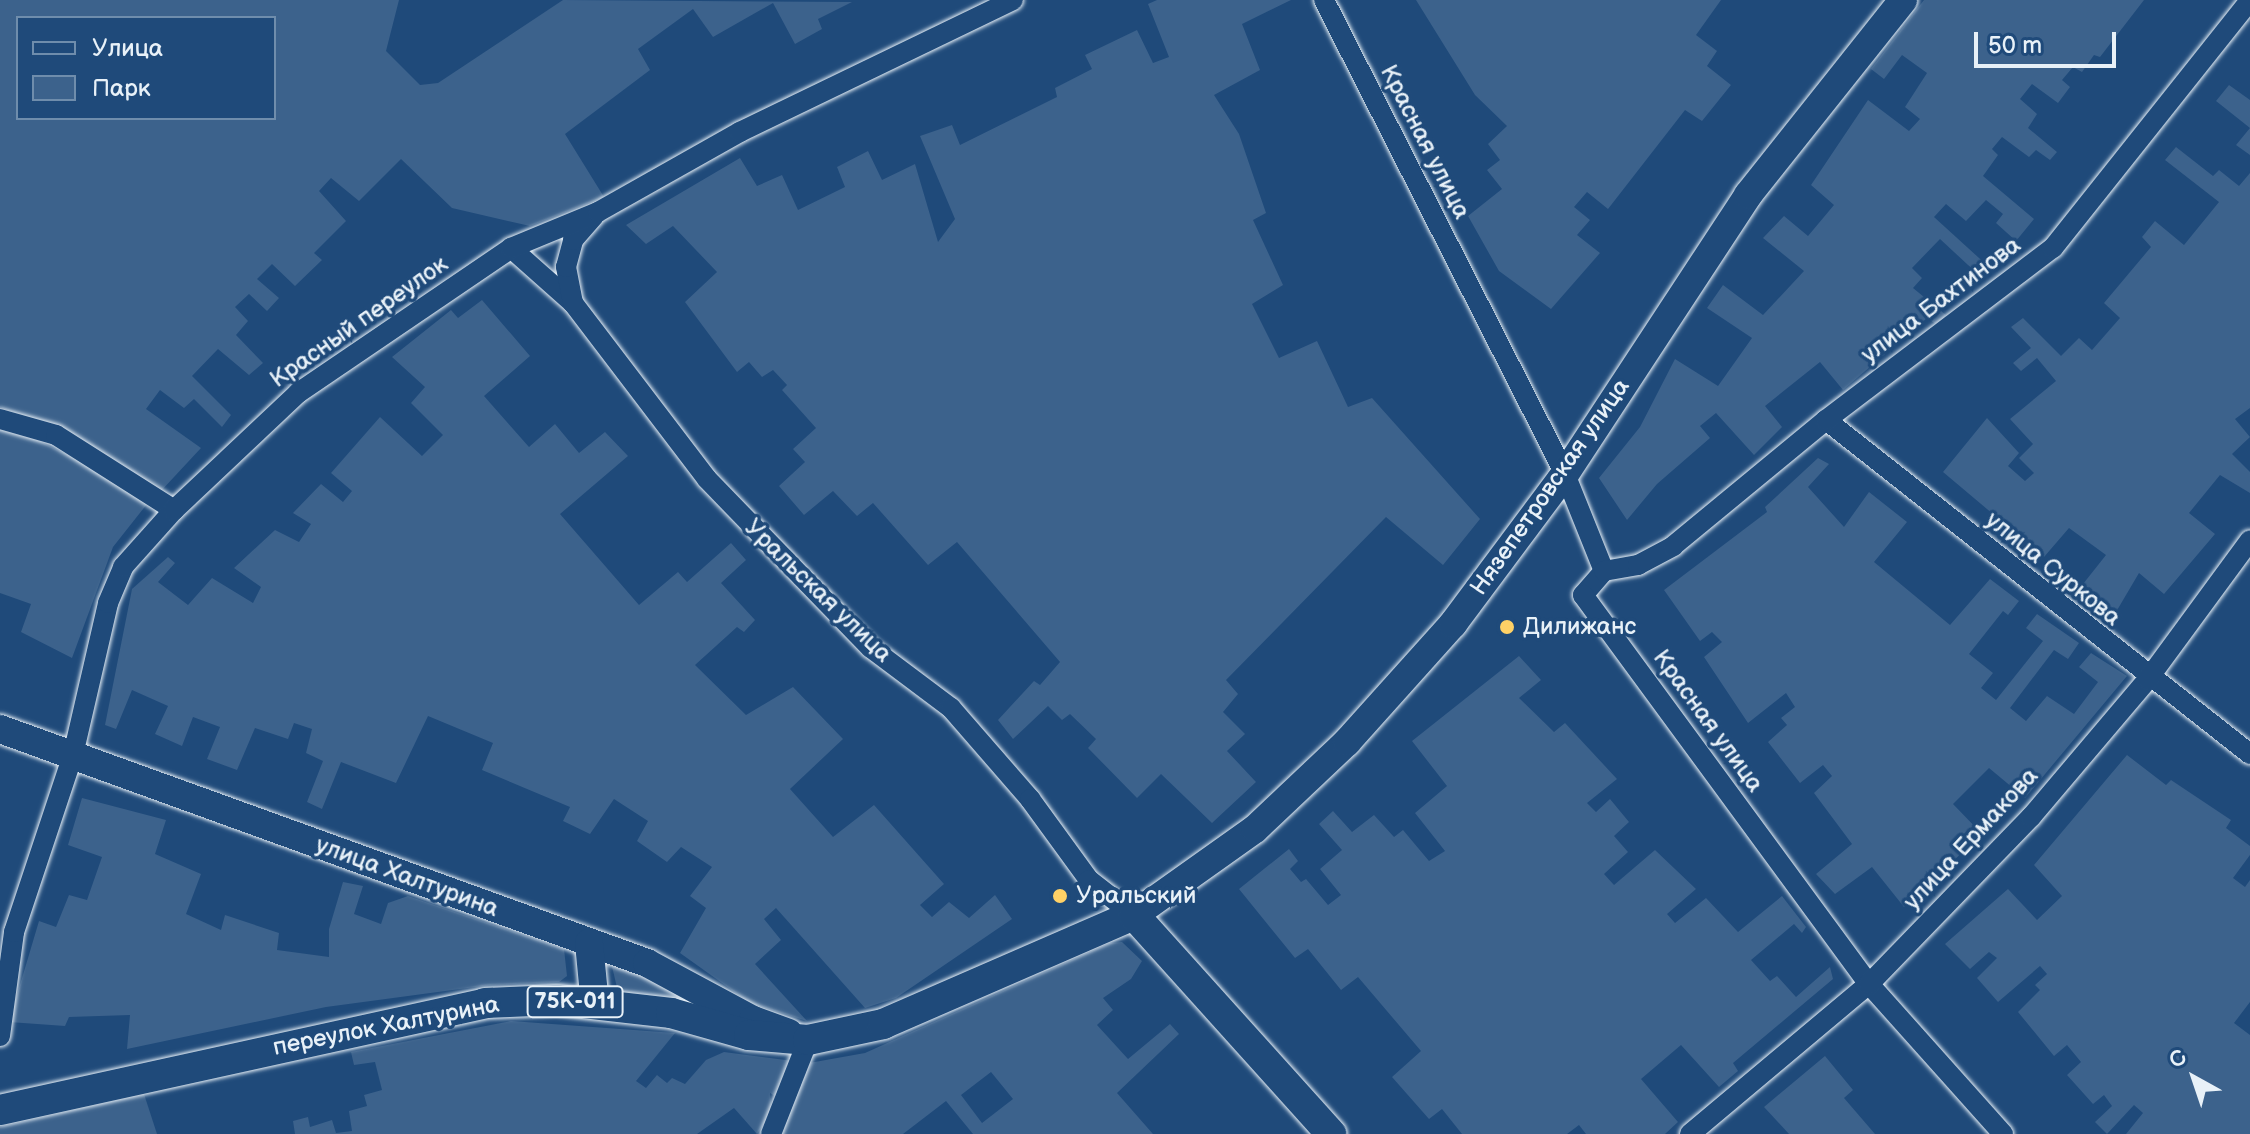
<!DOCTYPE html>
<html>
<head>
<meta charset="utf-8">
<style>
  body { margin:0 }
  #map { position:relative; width:2250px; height:1134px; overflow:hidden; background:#1f4a7a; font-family:"Balsamiq Sans",sans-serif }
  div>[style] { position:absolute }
  .green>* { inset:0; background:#3c628c }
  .roads { filter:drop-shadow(0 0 2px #e8f1f8) drop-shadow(0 0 2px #e8f1f8) }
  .street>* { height:20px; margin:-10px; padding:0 10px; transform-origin:10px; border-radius:10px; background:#1f4a7a }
  .secondary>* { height:28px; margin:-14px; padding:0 14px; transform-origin:14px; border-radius:14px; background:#1f4a7a }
  .primary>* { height:30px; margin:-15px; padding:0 15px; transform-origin:15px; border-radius:15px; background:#1f4a7a }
  .dots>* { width:22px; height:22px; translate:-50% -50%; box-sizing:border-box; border:4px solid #1f4a7a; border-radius:50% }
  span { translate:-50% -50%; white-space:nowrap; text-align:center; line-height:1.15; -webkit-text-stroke:7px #1f4a7a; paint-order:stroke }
  .shield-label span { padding:2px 6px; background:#1f4a7a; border:2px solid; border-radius:6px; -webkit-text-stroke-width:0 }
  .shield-label { font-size:22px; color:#e8f1f8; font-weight:700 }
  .street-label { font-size:24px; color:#e8f1f8 }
  .poi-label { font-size:24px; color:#e8f1f8 }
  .left { translate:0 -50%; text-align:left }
  .legend { position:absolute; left:16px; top:16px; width:260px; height:104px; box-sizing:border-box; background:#1f4a7a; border:2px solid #6f8dac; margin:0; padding:10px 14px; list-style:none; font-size:24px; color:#e8f1f8 }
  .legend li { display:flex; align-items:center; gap:16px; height:40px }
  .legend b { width:40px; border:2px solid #6f8dac }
  .north { position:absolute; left:2154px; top:1038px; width:80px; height:80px; -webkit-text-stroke:6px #1f4a7a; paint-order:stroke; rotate:320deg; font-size:22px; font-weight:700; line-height:32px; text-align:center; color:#e8f1f8 }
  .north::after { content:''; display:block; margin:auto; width:28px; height:36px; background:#e8f1f8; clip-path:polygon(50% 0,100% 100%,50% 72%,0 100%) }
  .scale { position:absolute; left:1974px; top:32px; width:142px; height:36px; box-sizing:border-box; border:4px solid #e8f1f8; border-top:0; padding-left:10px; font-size:24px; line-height:28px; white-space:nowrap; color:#e8f1f8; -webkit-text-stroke:6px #1f4a7a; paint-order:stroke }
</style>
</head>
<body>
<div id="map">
  <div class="green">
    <div style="clip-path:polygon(evenodd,0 0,399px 0,386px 51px,420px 85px,438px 83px,563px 0,852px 2px,818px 19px,822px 29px,795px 44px,773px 3px,713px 37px,693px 9px,638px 49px,650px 70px,565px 134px,604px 197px,530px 226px,452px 208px,401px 159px,359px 201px,331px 178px,319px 191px,346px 221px,314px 253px,322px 260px,295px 286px,272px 264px,257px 279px,279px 298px,267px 311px,249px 294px,235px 307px,248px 321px,236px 335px,263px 363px,249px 375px,218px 349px,192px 376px,231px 415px,222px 427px,194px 399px,184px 408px,160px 390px,146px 409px,201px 448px,161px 491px,62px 429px,0 407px,0 0,18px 18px,274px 18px,274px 118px,18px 118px,18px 18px)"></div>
    <div style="clip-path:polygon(1157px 0,1291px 0,1242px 24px,1260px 70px,1214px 95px,1239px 134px,1266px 213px,1253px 220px,1283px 285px,1252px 304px,1279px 358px,1317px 341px,1348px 407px,1372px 398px,1480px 519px,1443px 565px,1386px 517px,1226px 680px,1238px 694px,1223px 712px,1245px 734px,1227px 751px,1256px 782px,1212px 823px,1161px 774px,1137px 798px,1088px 748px,1096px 739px,1070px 714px,1062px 720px,1048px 706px,1013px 739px,998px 720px,1034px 681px,1040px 685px,1060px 662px,957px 542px,928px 565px,873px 503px,857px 516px,833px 491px,804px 515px,779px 486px,805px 462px,793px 449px,816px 428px,782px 390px,787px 385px,773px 370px,762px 377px,749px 362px,737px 372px,685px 302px,717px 272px,673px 226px,646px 244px,626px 225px,740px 158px,757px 186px,782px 175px,798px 210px,845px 187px,837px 167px,868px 151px,882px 180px,915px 164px,938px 242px,955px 219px,920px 136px,952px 125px,960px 145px,1057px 97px,1055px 88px,1092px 69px,1085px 55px,1137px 30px,1153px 63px,1169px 57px,1148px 4px)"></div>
    <div style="clip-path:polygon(1416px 0,1721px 0,1696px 35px,1717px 51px,1707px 66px,1731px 85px,1702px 121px,1685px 110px,1608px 209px,1587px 192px,1574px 207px,1590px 220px,1577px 235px,1600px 253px,1551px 309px,1499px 271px,1468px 216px,1502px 189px,1487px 170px,1500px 160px,1488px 144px,1507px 126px,1475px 95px)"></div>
    <div style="clip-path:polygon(1924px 0,2144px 0,2100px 57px,2094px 55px,2082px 72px,2073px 67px,2062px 80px,2070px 87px,2058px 103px,2032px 84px,2020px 99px,2037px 114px,2028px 128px,2057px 152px,2050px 160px,2036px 150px,2029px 157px,2002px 137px,1992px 149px,1998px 155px,1983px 176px,2034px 219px,2016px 241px,1996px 223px,2003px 214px,1986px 200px,1966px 221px,1946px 204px,1934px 217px,1990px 268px,1982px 278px,1940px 239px,1912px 268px,1922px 278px,1913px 288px,1946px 315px,1937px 325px,1927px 318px,1843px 390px,1820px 362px,1765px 406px,1782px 427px,1754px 455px,1716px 413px,1700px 426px,1710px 438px,1657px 484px,1627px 520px,1599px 478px,1640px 427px,1675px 359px,1718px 386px,1752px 338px,1707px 308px,1723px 285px,1763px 315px,1804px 271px,1763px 238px,1784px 216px,1808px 236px,1834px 205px,1811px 185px,1868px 100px,1909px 131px,1920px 119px,1905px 107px,1927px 73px,1902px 55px,1884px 79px,1871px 69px)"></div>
    <div style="clip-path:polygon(2229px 85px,2250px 100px,2250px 155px,2236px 145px,2250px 128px,2216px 101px)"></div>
    <div style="clip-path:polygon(2176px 147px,2213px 176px,2219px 170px,2239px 186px,2250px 173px,2250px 408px,2235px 419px,2250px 437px,2232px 454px,2250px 472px,2250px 493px,2220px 475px,2189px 513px,2215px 534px,2164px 594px,2139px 573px,2116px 612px,2083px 584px,2106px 555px,2069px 528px,2044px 557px,1943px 472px,1987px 418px,2019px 453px,2008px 466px,2025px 481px,2034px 473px,2019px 458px,2033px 444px,2010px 419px,2056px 381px,2037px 358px,2021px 371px,2013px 363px,2031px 348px,2011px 327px,2023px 318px,2061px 356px,2079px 338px,2092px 350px,2120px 318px,2104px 303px,2151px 247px,2142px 237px,2155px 221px,2184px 245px,2219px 202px,2165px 160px)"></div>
    <div style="clip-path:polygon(482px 300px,530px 356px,484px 396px,529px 447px,555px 424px,579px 453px,605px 432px,628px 456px,560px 514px,639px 605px,678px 572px,687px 582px,731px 543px,746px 560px,721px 583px,755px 620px,744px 632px,737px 627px,695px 665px,746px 715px,793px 687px,843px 739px,790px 789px,833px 837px,874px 805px,944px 884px,920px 905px,932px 917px,949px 902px,969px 918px,995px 895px,1012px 919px,896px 998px,865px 1008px,776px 908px,764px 919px,781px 940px,755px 964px,807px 1021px,750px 1003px,680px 953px,706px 908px,690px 896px,712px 867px,681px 847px,667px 862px,637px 841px,648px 821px,614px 799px,590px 834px,563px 821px,570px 807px,482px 770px,493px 743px,428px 716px,396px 783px,341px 762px,322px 809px,307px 802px,323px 761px,306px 753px,312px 729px,294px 723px,288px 739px,255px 728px,237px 770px,207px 759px,220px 727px,193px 717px,182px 746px,155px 734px,168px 706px,132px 690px,116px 729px,105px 725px,132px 589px,168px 557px,175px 563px,158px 582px,188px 605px,212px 578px,253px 603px,261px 587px,234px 568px,275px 530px,299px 542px,311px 524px,293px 513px,321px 484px,343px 502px,352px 491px,331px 473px,380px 417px,422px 456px,443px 435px,411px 403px,425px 387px,392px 357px,451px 310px,458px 318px)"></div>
    <div style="clip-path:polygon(0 430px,37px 440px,86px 464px,147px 504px,113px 547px,72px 658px,21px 632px,31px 604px,0 593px)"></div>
    <div style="clip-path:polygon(1818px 458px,1829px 464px,1808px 487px,1844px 527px,1869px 492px,1907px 522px,1874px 562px,1950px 625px,1990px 579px,2019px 601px,2008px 615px,2003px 611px,1969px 654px,1993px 673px,1981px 688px,1996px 700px,2043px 641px,2026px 628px,2037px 614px,2079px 643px,2068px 659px,2054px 650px,2010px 708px,2026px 721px,2047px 696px,2074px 714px,2098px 682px,2079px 667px,2091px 653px,2127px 676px,2025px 798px,1989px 768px,1953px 804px,1982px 834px,1904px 907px,1872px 867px,1835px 894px,1816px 874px,1852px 844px,1814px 793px,1832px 776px,1823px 765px,1800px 783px,1768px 742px,1787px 725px,1781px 718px,1795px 707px,1786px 693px,1748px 723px,1704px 657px,1722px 642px,1712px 632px,1700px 641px,1664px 590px,1767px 512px,1765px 507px)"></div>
    <div style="clip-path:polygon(1519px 656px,1541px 680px,1519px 698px,1554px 732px,1565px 723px,1617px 779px,1587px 803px,1596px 812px,1610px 799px,1629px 822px,1614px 836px,1628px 852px,1604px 874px,1614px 885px,1655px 850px,1696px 889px,1667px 914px,1675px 923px,1706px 898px,1738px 932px,1782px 896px,1806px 927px,1802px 933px,1794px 924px,1751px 960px,1770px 981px,1777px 976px,1796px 997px,1830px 967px,1833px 979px,1733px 1063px,1738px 1071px,1719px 1087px,1681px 1045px,1641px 1079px,1678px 1122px,1665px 1134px,1586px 1134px,1579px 1125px,1567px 1134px,1462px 1134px,1442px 1109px,1429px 1119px,1392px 1077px,1421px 1051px,1358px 977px,1341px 990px,1308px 949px,1295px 958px,1239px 889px,1289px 849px,1298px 861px,1290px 869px,1301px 882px,1306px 879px,1328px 905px,1341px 895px,1320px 869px,1342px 850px,1319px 824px,1333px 811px,1352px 832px,1374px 815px,1394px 837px,1403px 830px,1429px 861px,1445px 851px,1415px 813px,1447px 786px,1412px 741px)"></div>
    <div style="clip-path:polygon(2127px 755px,2166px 785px,2171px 780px,2231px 820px,2226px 828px,2250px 846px,2250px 855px,2233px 878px,2245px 887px,2250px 880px,2250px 1002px,2234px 1023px,2250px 1035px,2250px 1134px,2126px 1134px,2143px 1113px,2134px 1105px,2107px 1134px,2095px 1122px,2112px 1106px,2104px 1095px,2093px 1104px,2067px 1075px,2081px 1062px,2067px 1045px,2054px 1056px,2018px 1012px,2040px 990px,2035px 985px,2047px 974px,2040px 966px,1998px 1002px,1977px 978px,1997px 958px,1989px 952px,1970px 969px,1945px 944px,2008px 889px,2037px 920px,2062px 896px,2034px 865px)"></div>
    <div style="clip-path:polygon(82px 798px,166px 820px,155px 854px,201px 874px,186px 914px,221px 930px,225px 915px,279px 933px,277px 950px,329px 957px,329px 929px,343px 882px,363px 886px,354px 914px,381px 924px,388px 903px,408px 896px,564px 949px,567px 976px,559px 982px,490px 985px,326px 1007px,127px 1049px,130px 1015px,69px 1017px,65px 1026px,9px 1022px,39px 921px,56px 927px,69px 895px,87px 900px,102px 857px,68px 845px)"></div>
    <div style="clip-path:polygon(evenodd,1122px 942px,1142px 961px,1131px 979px,1103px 998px,1113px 1010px,1097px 1025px,1128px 1059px,1170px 1024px,1179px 1034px,1117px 1093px,1153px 1134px,973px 1134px,946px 1101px,903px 1134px,783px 1134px,791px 1106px,770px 1093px,772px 1111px,757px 1134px,734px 1108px,697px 1134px,295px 1134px,293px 1121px,308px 1117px,310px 1127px,332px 1120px,336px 1133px,352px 1131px,349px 1111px,367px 1106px,364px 1095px,382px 1090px,375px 1062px,354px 1065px,351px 1052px,511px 1021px,675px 1033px,636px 1081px,646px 1088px,657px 1075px,667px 1083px,672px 1078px,685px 1084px,706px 1060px,724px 1052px,809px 1063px,865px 1053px,1110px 943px,1122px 942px,991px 1072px,1013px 1099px,982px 1123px,961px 1095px,991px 1072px)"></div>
    <div style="clip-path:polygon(611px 962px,659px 979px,720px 1012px,618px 992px)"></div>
    <div style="clip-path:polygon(1825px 1056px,1853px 1090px,1844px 1098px,1875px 1134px,1789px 1134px,1764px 1107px)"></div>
    <div style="clip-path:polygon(144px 1094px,157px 1134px,0 1134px,0 1127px)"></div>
  </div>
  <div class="roads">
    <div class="street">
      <div style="left:1324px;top:0;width:532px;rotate:63.05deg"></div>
      <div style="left:1565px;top:474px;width:105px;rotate:68.1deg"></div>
      <div style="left:1604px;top:571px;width:32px;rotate:131deg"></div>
      <div style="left:1583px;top:595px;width:483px;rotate:53.7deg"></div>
      <div style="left:1869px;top:984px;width:201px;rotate:48.2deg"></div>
      <div style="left:511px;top:248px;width:83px;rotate:41.6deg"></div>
      <div style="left:573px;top:303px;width:221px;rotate:52.7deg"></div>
      <div style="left:707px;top:479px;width:235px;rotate:45.9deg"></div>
      <div style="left:871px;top:648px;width:100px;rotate:36.9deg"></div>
      <div style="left:951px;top:708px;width:121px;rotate:49deg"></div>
      <div style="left:1030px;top:799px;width:100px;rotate:53.9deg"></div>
      <div style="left:1089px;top:880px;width:57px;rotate:37.9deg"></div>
      <div style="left:573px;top:303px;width:37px;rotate:-101deg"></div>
      <div style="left:566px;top:267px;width:28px;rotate:-75deg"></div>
      <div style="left:573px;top:240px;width:32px;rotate:-49deg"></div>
      <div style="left:0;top:419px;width:58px;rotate:15.9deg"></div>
      <div style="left:56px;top:435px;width:140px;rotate:32.4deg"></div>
      <div style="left:1826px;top:420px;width:540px;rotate:38.23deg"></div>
      <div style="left:1604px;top:571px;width:35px;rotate:-10deg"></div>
      <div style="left:1638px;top:565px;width:40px;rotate:-28deg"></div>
      <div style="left:1673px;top:546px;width:198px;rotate:-39.5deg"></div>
      <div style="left:1826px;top:420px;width:285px;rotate:-37.2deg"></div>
      <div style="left:2053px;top:248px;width:317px;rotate:-51.5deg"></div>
      <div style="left:0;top:1036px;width:105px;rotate:-82.3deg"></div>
      <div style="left:14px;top:932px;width:187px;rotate:-71.6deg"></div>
      <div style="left:73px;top:755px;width:156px;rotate:-77deg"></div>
      <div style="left:108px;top:603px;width:39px;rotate:-67deg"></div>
      <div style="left:123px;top:567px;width:76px;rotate:-48.2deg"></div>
      <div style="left:174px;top:510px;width:170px;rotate:-43.3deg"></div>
      <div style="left:298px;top:393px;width:258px;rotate:-34.2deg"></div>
      <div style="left:511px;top:248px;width:94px;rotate:-22.5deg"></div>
      <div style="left:598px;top:212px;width:163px;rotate:-29.4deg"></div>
      <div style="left:740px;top:132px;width:303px;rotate:-25.8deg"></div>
      <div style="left:771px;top:1134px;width:101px;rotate:-68.5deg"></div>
      <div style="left:1690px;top:1134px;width:234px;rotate:-40deg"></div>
      <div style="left:1869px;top:984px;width:233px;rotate:-45.9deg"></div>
      <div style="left:2031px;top:817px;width:181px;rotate:-49.7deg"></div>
      <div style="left:2148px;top:679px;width:172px;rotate:-53.7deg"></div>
    </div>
    <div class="secondary">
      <div style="left:0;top:729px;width:688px;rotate:19.88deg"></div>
      <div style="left:647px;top:963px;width:120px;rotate:28.3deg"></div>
      <div style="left:753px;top:1020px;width:38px;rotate:20deg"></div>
      <div style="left:1134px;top:915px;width:148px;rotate:-35.4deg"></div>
      <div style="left:1255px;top:829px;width:127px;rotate:-43.4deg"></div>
      <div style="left:1347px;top:742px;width:159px;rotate:-48.1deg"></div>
      <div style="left:1453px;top:624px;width:187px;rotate:-53.3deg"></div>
      <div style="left:1565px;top:474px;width:334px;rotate:-56.7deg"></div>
      <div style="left:1748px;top:195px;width:249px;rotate:-51.5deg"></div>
      <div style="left:589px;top:943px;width:62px;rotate:84.5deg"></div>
    </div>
    <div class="primary">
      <div style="left:0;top:1110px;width:497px;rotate:-12.4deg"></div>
      <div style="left:485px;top:1003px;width:72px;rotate:-2.4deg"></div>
      <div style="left:557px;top:1000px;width:115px;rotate:6.5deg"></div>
      <div style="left:671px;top:1013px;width:81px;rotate:15.8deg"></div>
      <div style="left:749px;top:1035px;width:59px;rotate:4.8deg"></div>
      <div style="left:808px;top:1040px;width:77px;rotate:-12deg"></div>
      <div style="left:883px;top:1024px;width:274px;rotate:-23.5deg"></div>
      <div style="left:1134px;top:915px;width:295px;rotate:48deg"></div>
    </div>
  </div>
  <div class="dots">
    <div style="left:1507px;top:627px;background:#ffd166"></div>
    <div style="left:1060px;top:896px;background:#ffd166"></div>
  </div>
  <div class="shield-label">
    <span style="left:575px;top:1002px">75К-011</span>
  </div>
  <div class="street-label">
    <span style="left:1425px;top:142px;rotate:63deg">Красная улица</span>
    <span style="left:1941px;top:300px;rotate:-37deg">улица Бахтинова</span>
    <span style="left:359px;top:322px;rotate:-35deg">Красный переулок</span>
    <span style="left:1550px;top:487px;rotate:-55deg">Нязепетровская улица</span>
    <span style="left:2053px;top:569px;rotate:39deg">улица Суркова</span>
    <span style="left:818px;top:591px;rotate:44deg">Уральская улица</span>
    <span style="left:1708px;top:721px;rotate:54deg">Красная улица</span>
    <span style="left:1971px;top:839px;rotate:-47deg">улица Ермакова</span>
    <span style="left:407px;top:877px;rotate:20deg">улица Халтурина</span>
    <span style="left:386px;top:1026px;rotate:-11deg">переулок Халтурина</span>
  </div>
  <div class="poi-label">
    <span class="left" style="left:1523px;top:627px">Дилижанс</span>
    <span class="left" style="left:1076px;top:896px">Уральский</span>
  </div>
  <ul class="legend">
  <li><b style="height:10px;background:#1f4a7a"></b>Улица</li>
  <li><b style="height:22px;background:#3c628c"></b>Парк</li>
  </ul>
  <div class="north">С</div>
  <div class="scale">50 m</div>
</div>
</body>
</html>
